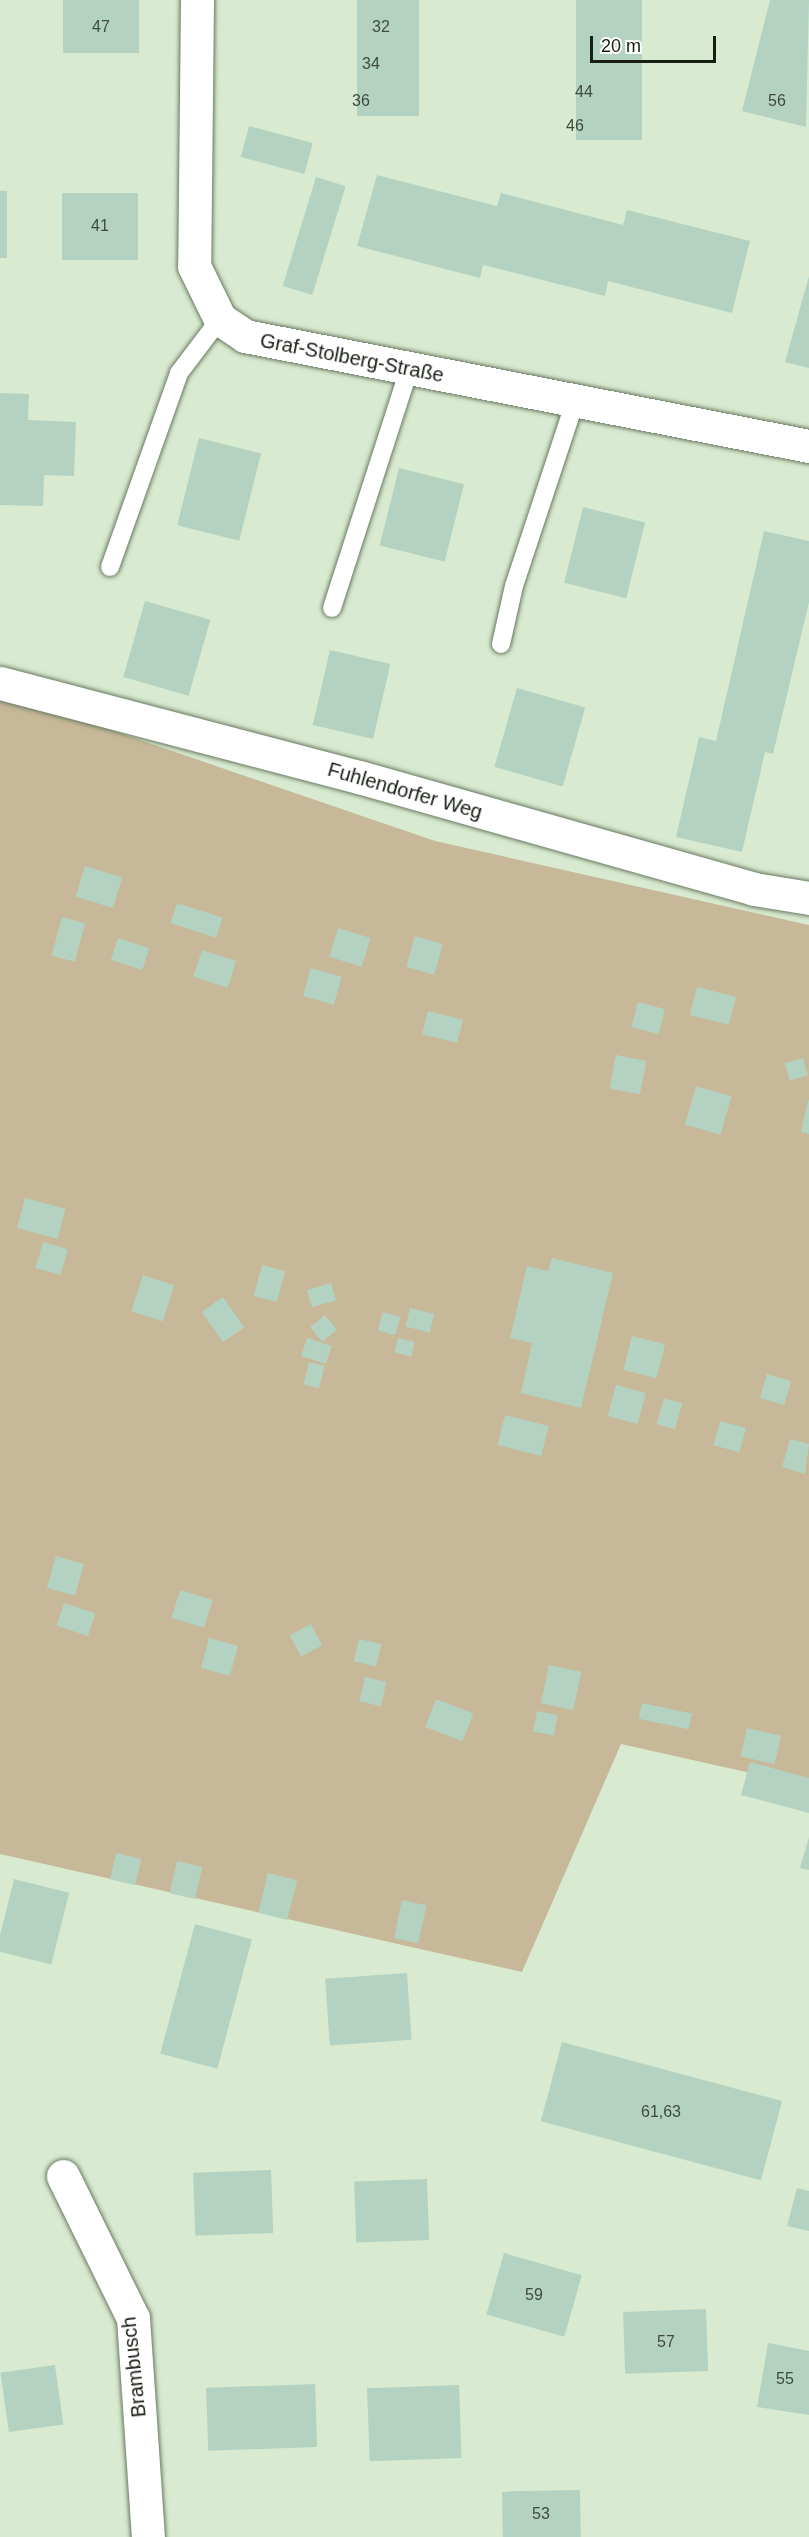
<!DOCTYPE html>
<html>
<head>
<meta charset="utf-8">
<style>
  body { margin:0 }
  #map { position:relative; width:809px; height:2537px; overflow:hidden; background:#d8ebd0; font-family:Arial,sans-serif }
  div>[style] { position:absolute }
  .green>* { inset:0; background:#c6b898 }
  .building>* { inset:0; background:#b4d2c1; transform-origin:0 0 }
  .roads { filter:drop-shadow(0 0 2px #697962) drop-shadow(0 0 2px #697962) }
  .lane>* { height:18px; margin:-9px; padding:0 9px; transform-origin:9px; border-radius:9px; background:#fff }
  .street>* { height:33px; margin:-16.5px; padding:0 16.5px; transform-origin:16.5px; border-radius:16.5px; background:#fff }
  span { translate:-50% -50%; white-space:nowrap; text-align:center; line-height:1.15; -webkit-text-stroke:6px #fff; paint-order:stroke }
  .number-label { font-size:16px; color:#3e4b3f }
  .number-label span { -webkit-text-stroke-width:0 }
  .street-label { font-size:20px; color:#171e14 }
  .scale { position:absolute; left:590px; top:36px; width:126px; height:27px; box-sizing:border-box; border:3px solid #171e14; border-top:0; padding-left:8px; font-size:18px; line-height:21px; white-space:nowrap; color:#171e14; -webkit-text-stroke:4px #fff; paint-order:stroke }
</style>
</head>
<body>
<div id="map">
  <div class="green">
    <div style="clip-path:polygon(0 692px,435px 841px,809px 925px,809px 1786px,621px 1744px,522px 1972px,0 1854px)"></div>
  </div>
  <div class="building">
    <div style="left:63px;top:0;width:76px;height:53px"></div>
    <div style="left:357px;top:0;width:62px;height:116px"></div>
    <div style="left:576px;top:0;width:66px;height:140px"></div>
    <div style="clip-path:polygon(770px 0,809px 0,806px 127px,742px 111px)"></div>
    <div style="left:249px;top:126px;width:66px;height:32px;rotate:15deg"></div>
    <div style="clip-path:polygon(377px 175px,497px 206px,501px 193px,623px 225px,627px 210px,750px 241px,732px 313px,608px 281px,605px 296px,483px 265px,480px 278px,357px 246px)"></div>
    <div style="left:316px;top:177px;width:31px;height:114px;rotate:17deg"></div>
    <div style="left:0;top:191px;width:7px;height:67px"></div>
    <div style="left:62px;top:193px;width:76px;height:67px"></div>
    <div style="clip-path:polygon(809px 276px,809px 368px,785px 362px)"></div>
    <div style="clip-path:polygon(0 393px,29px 394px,28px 420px,76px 422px,74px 476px,44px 475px,43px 506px,0 505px)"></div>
    <div style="left:199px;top:438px;width:64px;height:90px;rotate:14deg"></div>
    <div style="left:399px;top:468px;width:67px;height:80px;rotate:14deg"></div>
    <div style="left:583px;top:507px;width:64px;height:78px;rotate:14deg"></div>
    <div style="clip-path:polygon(764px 531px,809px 541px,809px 602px,773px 754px,765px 752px,742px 852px,676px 837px,699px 737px,716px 741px)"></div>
    <div style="left:145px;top:601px;width:68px;height:79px;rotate:16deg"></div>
    <div style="left:330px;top:650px;width:62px;height:77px;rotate:13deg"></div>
    <div style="left:517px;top:688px;width:71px;height:82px;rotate:16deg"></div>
    <div style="left:85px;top:866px;width:39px;height:32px;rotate:17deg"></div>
    <div style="left:177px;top:903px;width:48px;height:21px;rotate:18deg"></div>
    <div style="left:62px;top:917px;width:24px;height:40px;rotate:15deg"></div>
    <div style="left:338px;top:928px;width:34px;height:30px;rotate:17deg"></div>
    <div style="left:415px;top:936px;width:29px;height:32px;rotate:16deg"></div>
    <div style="left:118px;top:938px;width:33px;height:23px;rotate:18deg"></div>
    <div style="left:202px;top:950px;width:36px;height:28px;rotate:18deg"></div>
    <div style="left:311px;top:968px;width:32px;height:29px;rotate:16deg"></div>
    <div style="left:697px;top:987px;width:40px;height:29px;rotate:14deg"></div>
    <div style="left:638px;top:1002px;width:28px;height:26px;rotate:15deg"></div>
    <div style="left:428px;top:1011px;width:36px;height:24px;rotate:14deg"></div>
    <div style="left:616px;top:1055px;width:31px;height:34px;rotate:11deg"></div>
    <div style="left:803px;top:1058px;width:18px;height:19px;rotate:74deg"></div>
    <div style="left:696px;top:1086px;width:37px;height:40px;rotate:16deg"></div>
    <div style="clip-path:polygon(808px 1100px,809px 1101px,809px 1134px,801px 1132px)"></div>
    <div style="left:25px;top:1198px;width:42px;height:31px;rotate:15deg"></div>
    <div style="left:43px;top:1242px;width:26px;height:27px;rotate:16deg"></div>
    <div style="clip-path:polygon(552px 1258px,613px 1273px,581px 1408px,521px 1393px,532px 1343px,510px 1338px,527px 1266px,548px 1271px)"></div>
    <div style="left:262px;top:1265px;width:24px;height:32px;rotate:15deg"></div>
    <div style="left:143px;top:1275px;width:33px;height:38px;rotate:18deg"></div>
    <div style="left:331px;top:1283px;width:18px;height:25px;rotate:74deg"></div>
    <div style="left:223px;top:1297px;width:37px;height:26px;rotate:55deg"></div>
    <div style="left:410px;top:1308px;width:25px;height:19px;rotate:14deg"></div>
    <div style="left:383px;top:1312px;width:18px;height:19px;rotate:16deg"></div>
    <div style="left:325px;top:1315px;width:19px;height:19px;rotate:51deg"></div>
    <div style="left:632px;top:1336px;width:34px;height:35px;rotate:14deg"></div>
    <div style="left:307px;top:1338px;width:26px;height:19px;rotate:18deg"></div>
    <div style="left:398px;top:1338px;width:17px;height:15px;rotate:13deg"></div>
    <div style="left:309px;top:1362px;width:16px;height:23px;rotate:14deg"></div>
    <div style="left:767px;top:1374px;width:25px;height:25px;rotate:16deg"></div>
    <div style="left:616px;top:1385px;width:31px;height:32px;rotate:15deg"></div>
    <div style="left:664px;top:1398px;width:19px;height:27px;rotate:16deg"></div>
    <div style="left:505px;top:1415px;width:45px;height:31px;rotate:14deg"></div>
    <div style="left:720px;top:1421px;width:27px;height:25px;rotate:15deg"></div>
    <div style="clip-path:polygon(790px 1439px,809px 1444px,805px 1474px,782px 1467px)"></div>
    <div style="left:56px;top:1556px;width:29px;height:33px;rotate:16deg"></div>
    <div style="left:180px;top:1590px;width:34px;height:29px;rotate:17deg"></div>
    <div style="left:64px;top:1603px;width:33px;height:24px;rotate:18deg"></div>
    <div style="left:311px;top:1624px;width:24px;height:24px;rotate:62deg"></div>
    <div style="left:209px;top:1638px;width:30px;height:31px;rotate:15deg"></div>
    <div style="left:359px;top:1639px;width:23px;height:23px;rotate:13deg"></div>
    <div style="left:549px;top:1665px;width:33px;height:39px;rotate:12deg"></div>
    <div style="left:365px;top:1677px;width:22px;height:25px;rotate:13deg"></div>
    <div style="left:436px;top:1699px;width:40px;height:30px;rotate:21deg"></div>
    <div style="left:642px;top:1703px;width:51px;height:16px;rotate:12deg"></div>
    <div style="left:537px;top:1711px;width:21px;height:21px;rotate:11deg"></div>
    <div style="left:747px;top:1728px;width:35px;height:29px;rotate:13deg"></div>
    <div style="clip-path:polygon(750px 1762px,809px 1778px,809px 1813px,741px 1795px)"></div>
    <div style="clip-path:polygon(809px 1837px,809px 1870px,800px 1868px)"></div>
    <div style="left:116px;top:1853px;width:26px;height:27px;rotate:13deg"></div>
    <div style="left:177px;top:1861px;width:26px;height:33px;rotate:13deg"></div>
    <div style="left:268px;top:1873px;width:30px;height:41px;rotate:14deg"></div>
    <div style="left:14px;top:1879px;width:57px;height:74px;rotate:14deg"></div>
    <div style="left:402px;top:1900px;width:25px;height:39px;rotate:12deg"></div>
    <div style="left:195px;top:1924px;width:59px;height:134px;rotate:15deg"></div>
    <div style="left:407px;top:1973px;width:67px;height:82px;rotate:86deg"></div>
    <div style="left:562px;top:2042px;width:228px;height:82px;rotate:15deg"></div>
    <div style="left:271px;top:2170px;width:63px;height:78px;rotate:88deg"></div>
    <div style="left:427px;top:2179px;width:61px;height:73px;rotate:88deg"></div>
    <div style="clip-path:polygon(797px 2188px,809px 2191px,809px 2231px,787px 2226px)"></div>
    <div style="left:504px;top:2253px;width:81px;height:64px;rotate:16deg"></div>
    <div style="left:706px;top:2309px;width:62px;height:83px;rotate:88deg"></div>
    <div style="clip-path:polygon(768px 2343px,809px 2351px,809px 2415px,757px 2407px)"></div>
    <div style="left:55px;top:2365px;width:60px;height:55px;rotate:82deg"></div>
    <div style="left:315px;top:2384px;width:63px;height:109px;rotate:88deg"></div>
    <div style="left:459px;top:2385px;width:73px;height:92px;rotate:88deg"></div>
    <div style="left:580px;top:2490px;width:47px;height:78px;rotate:89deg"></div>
  </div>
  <div class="roads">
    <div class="lane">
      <div style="left:110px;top:567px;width:206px;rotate:-70.4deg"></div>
      <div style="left:179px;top:373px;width:68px;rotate:-52.8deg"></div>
      <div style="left:332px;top:608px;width:250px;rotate:-72.1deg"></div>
      <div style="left:501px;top:644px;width:59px;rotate:-77.4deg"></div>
      <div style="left:514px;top:586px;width:194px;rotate:-71.7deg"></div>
    </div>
    <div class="street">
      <div style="left:197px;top:0;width:266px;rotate:90.6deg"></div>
      <div style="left:194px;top:266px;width:59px;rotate:63.9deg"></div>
      <div style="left:220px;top:319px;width:30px;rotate:34deg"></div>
      <div style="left:245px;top:336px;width:575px;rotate:11.04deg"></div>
      <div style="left:0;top:683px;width:371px;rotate:14.7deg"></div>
      <div style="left:359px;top:777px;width:411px;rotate:15.8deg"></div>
      <div style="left:754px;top:889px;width:56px;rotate:9.3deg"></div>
      <div style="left:63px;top:2176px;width:158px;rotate:63.8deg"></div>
      <div style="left:133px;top:2318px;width:220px;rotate:86.1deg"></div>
    </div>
  </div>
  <div class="number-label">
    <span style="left:101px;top:27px">47</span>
    <span style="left:381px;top:27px">32</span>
    <span style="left:371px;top:64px">34</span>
    <span style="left:584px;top:92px">44</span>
    <span style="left:361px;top:101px">36</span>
    <span style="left:777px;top:101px">56</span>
    <span style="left:575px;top:126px">46</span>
    <span style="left:100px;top:226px">41</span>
    <span style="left:661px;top:2112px">61,63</span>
    <span style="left:534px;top:2295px">59</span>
    <span style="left:666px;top:2342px">57</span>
    <span style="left:785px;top:2379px">55</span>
    <span style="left:541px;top:2514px">53</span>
  </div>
  <div class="street-label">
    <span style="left:352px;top:358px;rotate:11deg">Graf-Stolberg-Straße</span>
    <span style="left:405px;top:791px;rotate:16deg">Fuhlendorfer Weg</span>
    <span style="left:134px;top:2367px;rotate:-96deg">Brambusch</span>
  </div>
  <div class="scale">20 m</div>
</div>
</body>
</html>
